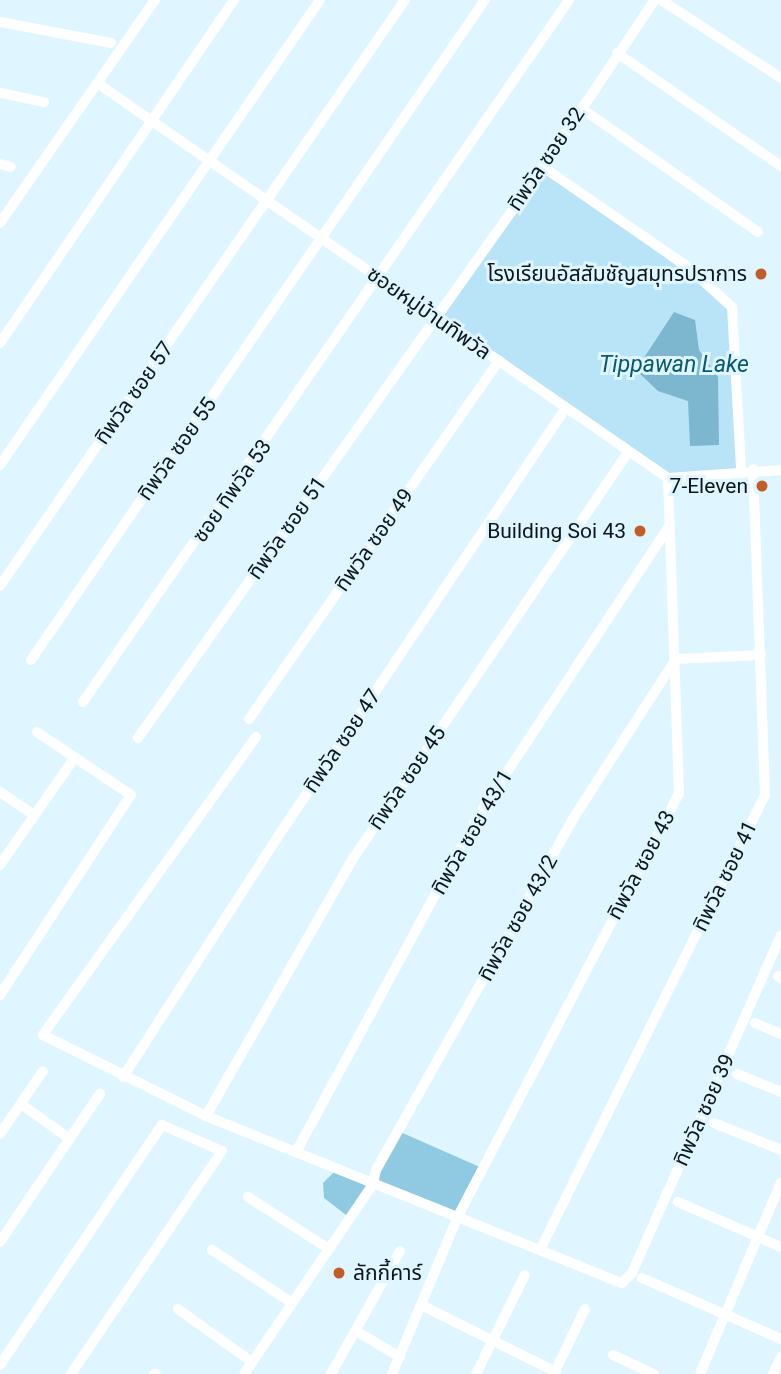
<!DOCTYPE html>
<html>
<head>
<meta charset="utf-8">
<style>
  body { margin:0 }
  #map { position:relative; width:781px; height:1374px; overflow:hidden; background:#dff5ff; font-family:Roboto,"Noto Sans Thai",sans-serif }
  div>[style] { position:absolute }
  .green>* { inset:0; background:#b9e4f7 }
  .forest>* { inset:0; background:#8fc9e2 }
  .water>* { inset:0; background:#7cb6cf }
  .street>* { height:10px; margin:-5px; padding:0 5px; transform-origin:5px; border-radius:5px; background:#fff }
  .dots>* { width:19px; height:19px; translate:-50% -50%; box-sizing:border-box; border:4px solid #dff5ff; border-radius:50% }
  span { translate:-50% -50%; white-space:nowrap; text-align:center; line-height:1.15; -webkit-text-stroke:6px #dff5ff; paint-order:stroke }
  .street-label { font-size:21px; color:#0e1518 }
  .poi-label { font-size:21px; color:#0e1518 }
  .right { translate:-100% -50%; text-align:right }
  .left { translate:0 -50%; text-align:left }
  .water-label { font-size:23px; color:#085871; font-style:italic }
</style>
</head>
<body>
<div id="map">
  <div class="green">
    <div style="clip-path:polygon(543px 167px,732px 307px,741px 469px,668px 478px,436px 317px)"></div>
  </div>
  <div class="forest">
    <div style="clip-path:polygon(398px 1131px,482px 1168px,458px 1216px,373px 1184px,350px 1218px,324px 1198px,323px 1183px,337px 1169px,373px 1183px)"></div>
  </div>
  <div class="water">
    <div style="clip-path:polygon(674px 312px,695px 320px,699px 350px,718px 377px,719px 445px,690px 446px,688px 401px,658px 391px,636px 370px)"></div>
  </div>
  <div class="street">
    <div style="left:661px;top:0;width:143px;rotate:33deg"></div>
    <div style="left:0;top:22px;width:113px;rotate:10.7deg"></div>
    <div style="left:617px;top:53px;width:199px;rotate:34.6deg"></div>
    <div style="left:97px;top:83px;width:694px;rotate:34.67deg"></div>
    <div style="left:668px;top:478px;width:113px;rotate:-4deg"></div>
    <div style="left:0;top:93px;width:45px;rotate:11.6deg"></div>
    <div style="left:581px;top:108px;width:216px;rotate:35deg"></div>
    <div style="left:0;top:164px;width:11px;rotate:15deg"></div>
    <div style="left:543px;top:167px;width:176px;rotate:34.6deg"></div>
    <div style="left:688px;top:267px;width:59px;rotate:42.3deg"></div>
    <div style="left:732px;top:307px;width:162px;rotate:86.8deg"></div>
    <div style="left:0;top:223px;width:272px;rotate:-55.2deg"></div>
    <div style="left:0;top:343px;width:415px;rotate:-55.7deg"></div>
    <div style="left:0;top:465px;width:564px;rotate:-55.47deg"></div>
    <div style="left:0;top:586px;width:712px;rotate:-55.35deg"></div>
    <div style="left:31px;top:660px;width:801px;rotate:-55.48deg"></div>
    <div style="left:83px;top:702px;width:854px;rotate:-55.3deg"></div>
    <div style="left:249px;top:719px;width:437px;rotate:-55.1deg"></div>
    <div style="left:256px;top:737px;width:366px;rotate:125.6deg"></div>
    <div style="left:43px;top:1035px;width:182px;rotate:26.4deg"></div>
    <div style="left:206px;top:1116px;width:448px;rotate:21.9deg"></div>
    <div style="left:622px;top:1283px;width:14px;rotate:-45deg"></div>
    <div style="left:632px;top:1273px;width:369px;rotate:-66.2deg"></div>
    <div style="left:138px;top:738px;width:700px;rotate:-54.65deg"></div>
    <div style="left:543px;top:167px;width:201px;rotate:-56.2deg"></div>
    <div style="left:0;top:792px;width:41px;rotate:34.1deg"></div>
    <div style="left:0;top:865px;width:131px;rotate:-55.2deg"></div>
    <div style="left:778px;top:976px;width:4px;rotate:34deg"></div>
    <div style="left:0;top:995px;width:239px;rotate:-56.8deg"></div>
    <div style="left:131px;top:795px;width:113px;rotate:-146.2deg"></div>
    <div style="left:755px;top:1023px;width:28px;rotate:23deg"></div>
    <div style="left:737px;top:1074px;width:48px;rotate:22.2deg"></div>
    <div style="left:123px;top:1077px;width:292px;rotate:-57.2deg"></div>
    <div style="left:281px;top:832px;width:509px;rotate:-56.12deg"></div>
    <div style="left:21px;top:1104px;width:60px;rotate:35.5deg"></div>
    <div style="left:206px;top:1116px;width:298px;rotate:-60.3deg"></div>
    <div style="left:354px;top:857px;width:489px;rotate:-55.9deg"></div>
    <div style="left:714px;top:1123px;width:72px;rotate:21.9deg"></div>
    <div style="left:0;top:1134px;width:76px;rotate:-55.7deg"></div>
    <div style="left:296px;top:1152px;width:379px;rotate:-61.6deg"></div>
    <div style="left:476px;top:819px;width:352px;rotate:-56.6deg"></div>
    <div style="left:248px;top:1197px;width:96px;rotate:32.7deg"></div>
    <div style="left:678px;top:1202px;width:112px;rotate:23.6deg"></div>
    <div style="left:0;top:1242px;width:179px;rotate:-56deg"></div>
    <div style="left:212px;top:1250px;width:96px;rotate:33.5deg"></div>
    <div style="left:540px;top:1250px;width:508px;rotate:-63.69deg"></div>
    <div style="left:765px;top:795px;width:326px;rotate:-92.1deg"></div>
    <div style="left:642px;top:1278px;width:152px;rotate:23.7deg"></div>
    <div style="left:423px;top:1306px;width:148px;rotate:26.4deg"></div>
    <div style="left:178px;top:1309px;width:91px;rotate:35.6deg"></div>
    <div style="left:356px;top:1331px;width:51px;rotate:30.6deg"></div>
    <div style="left:613px;top:1355px;width:45px;rotate:24.9deg"></div>
    <div style="left:0;top:1365px;width:290px;rotate:-56deg"></div>
    <div style="left:162px;top:1125px;width:65px;rotate:23.4deg"></div>
    <div style="left:222px;top:1151px;width:269px;rotate:124.1deg"></div>
    <div style="left:154px;top:1374px;width:2px"></div>
    <div style="left:244px;top:1374px;width:230px;rotate:-55.8deg"></div>
    <div style="left:373px;top:1184px;width:14px;rotate:-78deg"></div>
    <div style="left:376px;top:1170px;width:408px;rotate:-60.7deg"></div>
    <div style="left:576px;top:814px;width:184px;rotate:-57.2deg"></div>
    <div style="left:676px;top:659px;width:85px;rotate:-2.7deg"></div>
    <div style="left:331px;top:1374px;width:141px;rotate:-60.7deg"></div>
    <div style="left:392px;top:1374px;width:171px;rotate:-67.3deg"></div>
    <div style="left:458px;top:1216px;width:477px;rotate:-62.4deg"></div>
    <div style="left:679px;top:793px;width:315px;rotate:-92deg"></div>
    <div style="left:476px;top:1374px;width:110px;rotate:-63.7deg"></div>
    <div style="left:554px;top:1374px;width:72px;rotate:-64.5deg"></div>
    <div style="left:700px;top:1374px;width:208px;rotate:-67.1deg"></div>
    <div style="left:773px;top:1374px;width:19px;rotate:-65deg"></div>
  </div>
  <div class="dots">
    <div style="left:761px;top:274px;background:#c15d26"></div>
    <div style="left:762px;top:486px;background:#c15d26"></div>
    <div style="left:640px;top:531px;background:#c15d26"></div>
    <div style="left:339px;top:1273px;background:#c15d26"></div>
  </div>
  <div class="street-label">
    <span style="left:546px;top:159px;rotate:-56deg">ทิพวัล ซอย 32</span>
    <span style="left:429px;top:313px;rotate:35deg">ซอยหมู่บ้านทิพวัล</span>
    <span style="left:134px;top:393px;rotate:-55deg">ทิพวัล ซอย 57</span>
    <span style="left:177px;top:449px;rotate:-55deg">ทิพวัล ซอย 55</span>
    <span style="left:232px;top:491px;rotate:-55deg">ซอย ทิพวัล 53</span>
    <span style="left:287px;top:528px;rotate:-55deg">ทิพวัล ซอย 51</span>
    <span style="left:374px;top:540px;rotate:-55deg">ทิพวัล ซอย 49</span>
    <span style="left:342px;top:741px;rotate:-56deg">ทิพวัล ซอย 47</span>
    <span style="left:407px;top:778px;rotate:-56deg">ทิพวัล ซอย 45</span>
    <span style="left:472px;top:832px;rotate:-60deg">ทิพวัล ซอย 43/1</span>
    <span style="left:641px;top:865px;rotate:-62deg">ทิพวัล ซอย 43</span>
    <span style="left:725px;top:876px;rotate:-64deg">ทิพวัล ซอย 41</span>
    <span style="left:518px;top:918px;rotate:-61deg">ทิพวัล ซอย 43/2</span>
    <span style="left:704px;top:1110px;rotate:-66deg">ทิพวัล ซอย 39</span>
  </div>
  <div class="poi-label">
    <span class="right" style="left:747px;top:274px">โรงเรียนอัสสัมชัญสมุทรปราการ</span>
    <span class="right" style="left:748px;top:486px">7-Eleven</span>
    <span class="right" style="left:626px;top:531px">Building Soi 43</span>
    <span class="left" style="left:353px;top:1273px">ลักกี้คาร์</span>
  </div>
  <div class="water-label">
    <span style="left:674px;top:365px">Tippawan Lake</span>
  </div>
</div>
</body>
</html>
